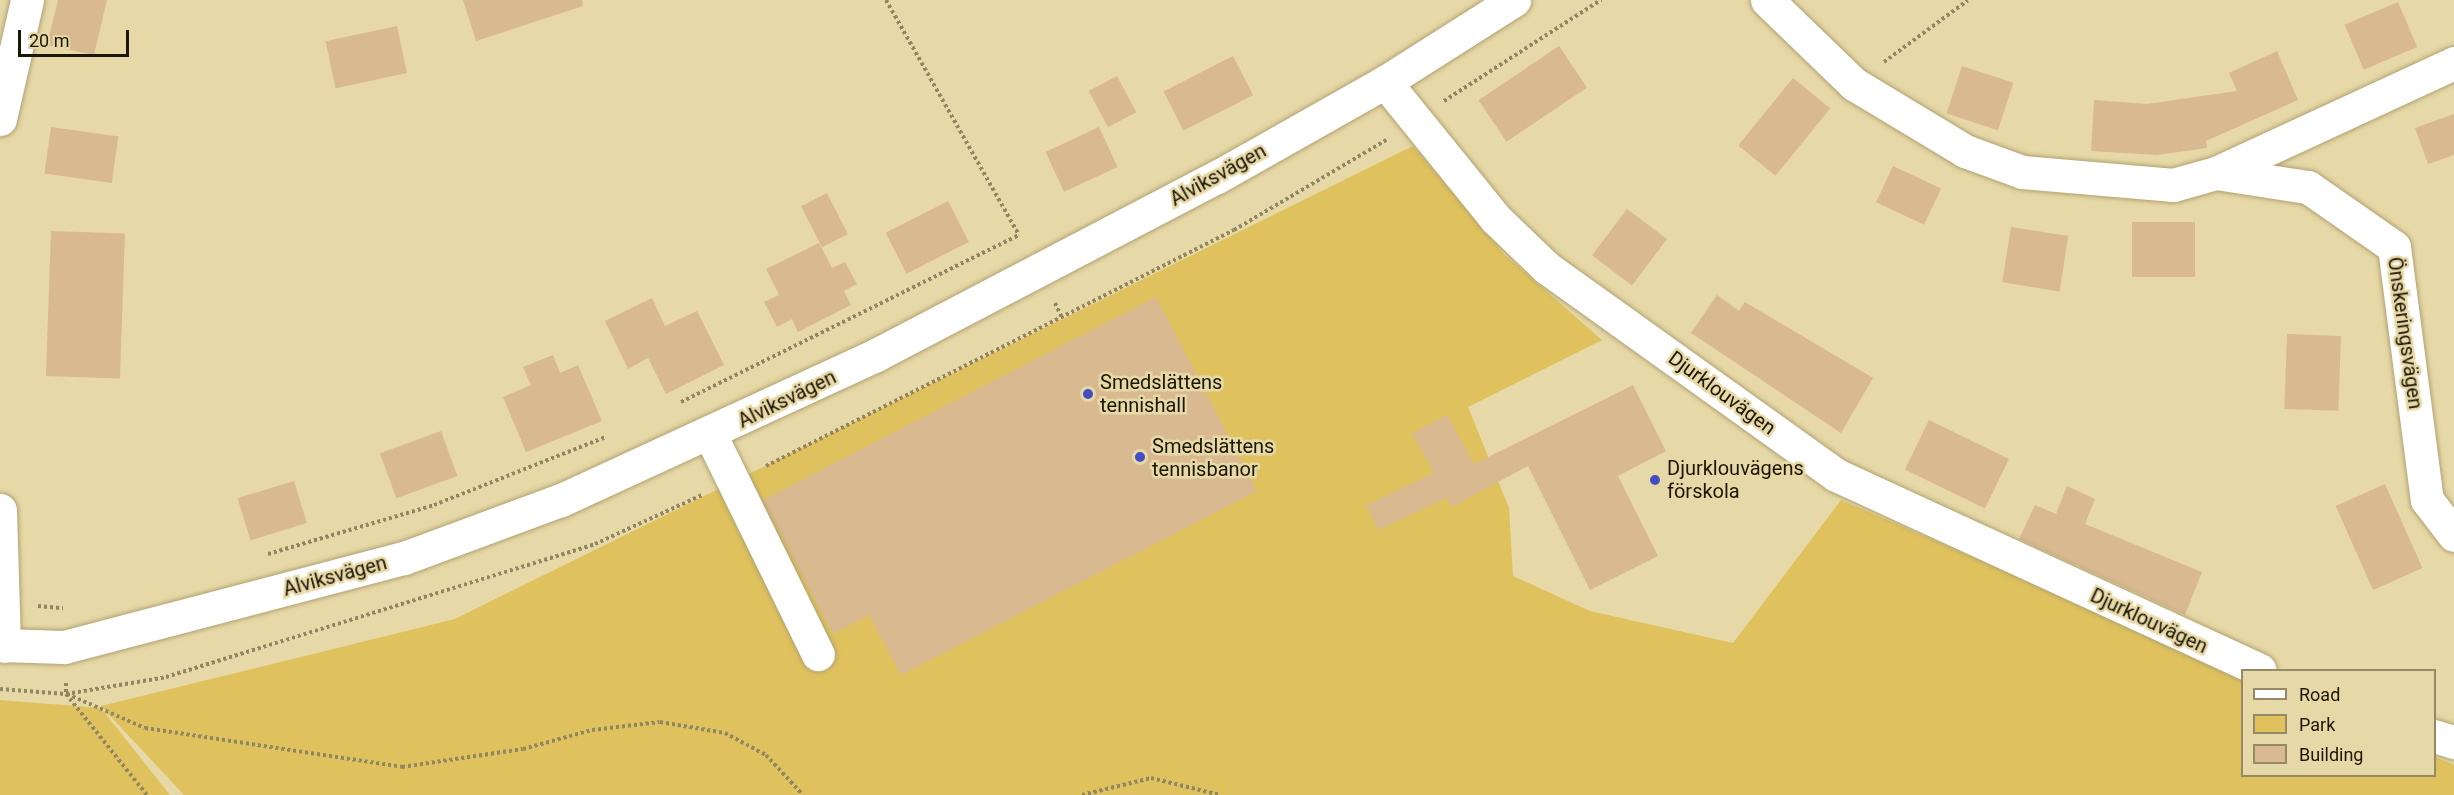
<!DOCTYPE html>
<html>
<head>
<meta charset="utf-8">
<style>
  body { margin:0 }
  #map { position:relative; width:2454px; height:795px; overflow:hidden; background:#e7d8a7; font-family:Roboto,sans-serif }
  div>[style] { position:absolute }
  .green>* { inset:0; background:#dfc25d }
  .building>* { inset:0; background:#d9b990; transform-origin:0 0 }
  .path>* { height:4px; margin-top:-2px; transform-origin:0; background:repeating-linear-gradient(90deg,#918662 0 3px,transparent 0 6px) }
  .roads { filter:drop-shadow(0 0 2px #b1a273) drop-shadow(0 0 2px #b1a273) }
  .minor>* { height:33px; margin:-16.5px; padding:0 16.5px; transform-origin:16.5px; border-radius:16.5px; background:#fff }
  .dots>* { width:16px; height:16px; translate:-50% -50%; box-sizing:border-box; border:3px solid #e7d8a7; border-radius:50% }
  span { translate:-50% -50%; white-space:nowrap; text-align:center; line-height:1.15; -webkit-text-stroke:5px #e7d8a7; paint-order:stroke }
  .street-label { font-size:20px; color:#1c1604 }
  .poi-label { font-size:20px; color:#1c1604 }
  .left { translate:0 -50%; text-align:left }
  .legend { position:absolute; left:2241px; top:669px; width:195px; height:108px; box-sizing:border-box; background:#e7d8a7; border:2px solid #968a66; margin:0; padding:8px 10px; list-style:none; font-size:18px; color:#1c1604 }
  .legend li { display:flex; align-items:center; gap:12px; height:30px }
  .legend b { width:30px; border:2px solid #968a66 }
  .scale { position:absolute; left:18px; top:30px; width:111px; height:27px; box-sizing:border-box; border:3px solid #1c1604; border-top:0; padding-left:8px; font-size:18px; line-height:21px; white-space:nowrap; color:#1c1604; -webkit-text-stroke:4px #e7d8a7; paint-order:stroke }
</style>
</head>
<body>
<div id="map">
  <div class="green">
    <div style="clip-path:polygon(1413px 146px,1505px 255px,1602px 340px,1468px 407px,1509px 508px,1513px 576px,1590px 611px,1733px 643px,1841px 500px,2242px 674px,2242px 776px,2434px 776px,2435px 757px,2454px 765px,2454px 795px,184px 795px,101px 706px,455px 619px)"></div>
    <div style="clip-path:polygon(0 700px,101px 708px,170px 795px,0 795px)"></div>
  </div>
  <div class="building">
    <div style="clip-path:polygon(58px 0,107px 0,94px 55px,47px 45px)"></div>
    <div style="clip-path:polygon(463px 0,582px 0,583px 6px,476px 41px)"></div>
    <div style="left:2398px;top:2px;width:49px;height:58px;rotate:67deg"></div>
    <div style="left:397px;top:26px;width:48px;height:73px;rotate:78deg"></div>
    <div style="left:1559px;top:46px;width:50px;height:97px;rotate:56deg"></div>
    <div style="clip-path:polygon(2277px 51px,2298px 100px,2206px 141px,2207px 148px,2157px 155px,2091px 151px,2094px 100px,2147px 104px,2237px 91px,2229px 73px)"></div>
    <div style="left:1233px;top:56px;width:44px;height:78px;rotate:63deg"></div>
    <div style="left:1962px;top:66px;width:54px;height:50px;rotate:18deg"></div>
    <div style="left:1117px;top:76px;width:41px;height:32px;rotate:62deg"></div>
    <div style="left:1793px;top:78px;width:48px;height:87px;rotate:39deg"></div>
    <div style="clip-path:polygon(2454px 114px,2454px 155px,2428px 164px,2415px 128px)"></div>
    <div style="left:51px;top:127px;width:68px;height:47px;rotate:8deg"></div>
    <div style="left:1099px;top:127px;width:44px;height:59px;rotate:65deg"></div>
    <div style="left:1893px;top:166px;width:53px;height:40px;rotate:25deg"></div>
    <div style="left:827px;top:193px;width:46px;height:29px;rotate:63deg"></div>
    <div style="left:948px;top:201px;width:46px;height:70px;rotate:63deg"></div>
    <div style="left:1627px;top:209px;width:50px;height:58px;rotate:37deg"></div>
    <div style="left:2132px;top:222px;width:63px;height:55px"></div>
    <div style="left:2011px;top:227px;width:58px;height:56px;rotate:9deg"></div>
    <div style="left:51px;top:231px;width:74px;height:145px;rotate:2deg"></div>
    <div style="clip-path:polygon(819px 243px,832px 268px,845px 262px,857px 284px,844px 291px,851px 305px,798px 332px,792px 319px,777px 327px,764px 302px,779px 295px,766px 269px)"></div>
    <div style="clip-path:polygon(1717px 295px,1739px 311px,1745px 302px,1873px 378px,1841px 433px,1691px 333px)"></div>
    <div style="clip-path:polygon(1156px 297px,1257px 491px,901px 675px,869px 615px,833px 634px,763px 500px)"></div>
    <div style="clip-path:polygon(652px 298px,665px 326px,697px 311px,724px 365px,666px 394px,648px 358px,628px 369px,605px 321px)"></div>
    <div style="left:2287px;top:334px;width:54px;height:75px;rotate:2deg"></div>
    <div style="clip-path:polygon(553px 355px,560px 373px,578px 365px,602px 421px,526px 452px,503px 397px,531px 385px,523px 367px)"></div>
    <div style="clip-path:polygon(1633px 385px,1666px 451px,1618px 476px,1658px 556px,1590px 590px,1528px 466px,1452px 507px,1447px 498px,1378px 530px,1366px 505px,1434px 473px,1412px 433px,1447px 415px,1474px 464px)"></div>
    <div style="left:1929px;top:420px;width:89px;height:55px;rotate:26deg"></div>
    <div style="left:441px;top:431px;width:48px;height:65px;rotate:70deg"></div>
    <div style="left:294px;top:481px;width:44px;height:59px;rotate:73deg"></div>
    <div style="left:2385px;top:484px;width:92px;height:54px;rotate:66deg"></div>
    <div style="clip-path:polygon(2067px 486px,2095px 499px,2085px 524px,2202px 572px,2185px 615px,2019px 539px,2035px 505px,2056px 514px)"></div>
  </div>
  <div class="path">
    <div style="left:886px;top:0;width:270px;rotate:60.5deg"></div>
    <div style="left:1884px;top:62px;width:104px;rotate:-36.4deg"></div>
    <div style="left:1444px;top:101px;width:187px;rotate:-32.8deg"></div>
    <div style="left:1055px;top:303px;width:17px;rotate:65deg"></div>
    <div style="left:681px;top:402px;width:377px;rotate:-26.3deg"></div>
    <div style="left:766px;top:466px;width:524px;rotate:-26.76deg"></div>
    <div style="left:1234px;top:230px;width:177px;rotate:-30.6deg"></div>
    <div style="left:268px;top:554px;width:173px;rotate:-16.4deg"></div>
    <div style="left:434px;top:505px;width:185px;rotate:-21.6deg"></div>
    <div style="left:38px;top:606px;width:25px;rotate:5deg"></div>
    <div style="left:66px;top:683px;width:11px;rotate:90deg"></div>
    <div style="left:66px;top:694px;width:129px;rotate:51.3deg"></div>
    <div style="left:0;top:689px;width:66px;rotate:4.3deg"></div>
    <div style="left:66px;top:694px;width:101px;rotate:-9.6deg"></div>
    <div style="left:166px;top:677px;width:449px;rotate:-17.2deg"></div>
    <div style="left:595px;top:544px;width:118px;rotate:-24.6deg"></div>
    <div style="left:67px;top:694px;width:85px;rotate:23.6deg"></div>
    <div style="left:145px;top:728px;width:260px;rotate:8.6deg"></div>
    <div style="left:402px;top:767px;width:122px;rotate:-8.5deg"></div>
    <div style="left:523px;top:749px;width:72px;rotate:-15.4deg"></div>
    <div style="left:592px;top:730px;width:68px;rotate:-6.7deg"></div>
    <div style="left:660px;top:722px;width:66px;rotate:9.6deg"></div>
    <div style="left:725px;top:733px;width:47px;rotate:28.2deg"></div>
    <div style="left:766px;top:755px;width:54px;rotate:47.2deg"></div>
    <div style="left:1082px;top:795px;width:71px;rotate:-13.8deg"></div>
    <div style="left:1151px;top:778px;width:71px;rotate:13.8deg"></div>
  </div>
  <div class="roads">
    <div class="minor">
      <div style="left:1767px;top:0;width:121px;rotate:44deg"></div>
      <div style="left:1854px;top:84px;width:130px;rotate:31.1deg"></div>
      <div style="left:1965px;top:151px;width:61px;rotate:20.2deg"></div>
      <div style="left:2022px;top:172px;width:152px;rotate:4.9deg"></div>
      <div style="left:2173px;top:185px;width:45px;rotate:-15.6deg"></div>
      <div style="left:2216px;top:173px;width:93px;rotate:8.7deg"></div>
      <div style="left:2308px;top:187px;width:105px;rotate:34.9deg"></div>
      <div style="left:2394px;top:247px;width:255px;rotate:82.6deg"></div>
      <div style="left:2427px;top:500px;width:44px;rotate:52.4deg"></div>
      <div style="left:1385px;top:82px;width:176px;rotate:51deg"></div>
      <div style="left:1496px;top:219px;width:71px;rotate:43.9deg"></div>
      <div style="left:1547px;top:268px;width:355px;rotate:35.6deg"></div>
      <div style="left:1836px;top:475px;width:466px;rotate:24.7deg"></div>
      <div style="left:0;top:119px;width:122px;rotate:-77.2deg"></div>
      <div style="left:2216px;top:173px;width:262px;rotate:-24.8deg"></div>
      <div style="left:711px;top:436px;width:243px;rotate:63.9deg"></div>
      <div style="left:0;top:510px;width:136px;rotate:88.3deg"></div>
      <div style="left:0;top:645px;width:64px;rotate:1.8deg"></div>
      <div style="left:64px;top:647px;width:351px;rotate:-14.7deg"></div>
      <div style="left:404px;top:558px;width:167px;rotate:-20.3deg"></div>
      <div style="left:561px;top:500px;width:347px;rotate:-24.7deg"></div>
      <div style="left:876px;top:355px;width:385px;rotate:-27.6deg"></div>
      <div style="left:1217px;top:177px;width:193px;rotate:-29.5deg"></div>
      <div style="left:1385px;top:82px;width:153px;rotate:-32.4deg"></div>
      <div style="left:2434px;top:736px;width:21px;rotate:17deg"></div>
    </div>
  </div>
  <div class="dots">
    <div style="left:1088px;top:394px;background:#424ec2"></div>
    <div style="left:1140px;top:457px;background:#424ec2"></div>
    <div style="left:1655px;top:480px;background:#424ec2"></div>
  </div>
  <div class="street-label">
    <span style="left:1218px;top:175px;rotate:-29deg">Alviksvägen</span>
    <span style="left:2405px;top:333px;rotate:82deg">Önskeringsvägen</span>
    <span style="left:1722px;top:393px;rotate:36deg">Djurklouvägen</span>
    <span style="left:787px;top:399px;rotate:-26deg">Alviksvägen</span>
    <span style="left:335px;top:576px;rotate:-15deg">Alviksvägen</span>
    <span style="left:2149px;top:621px;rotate:25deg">Djurklouvägen</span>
  </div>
  <div class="poi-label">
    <span class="left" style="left:1100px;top:394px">Smedslättens<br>tennishall</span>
    <span class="left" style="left:1152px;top:458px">Smedslättens<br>tennisbanor</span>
    <span class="left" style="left:1667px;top:480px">Djurklouvägens<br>förskola</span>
  </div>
  <ul class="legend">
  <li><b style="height:8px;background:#fff"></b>Road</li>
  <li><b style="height:16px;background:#dfc25d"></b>Park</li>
  <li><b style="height:16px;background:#d9b990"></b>Building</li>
  </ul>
  <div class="scale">20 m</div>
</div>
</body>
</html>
